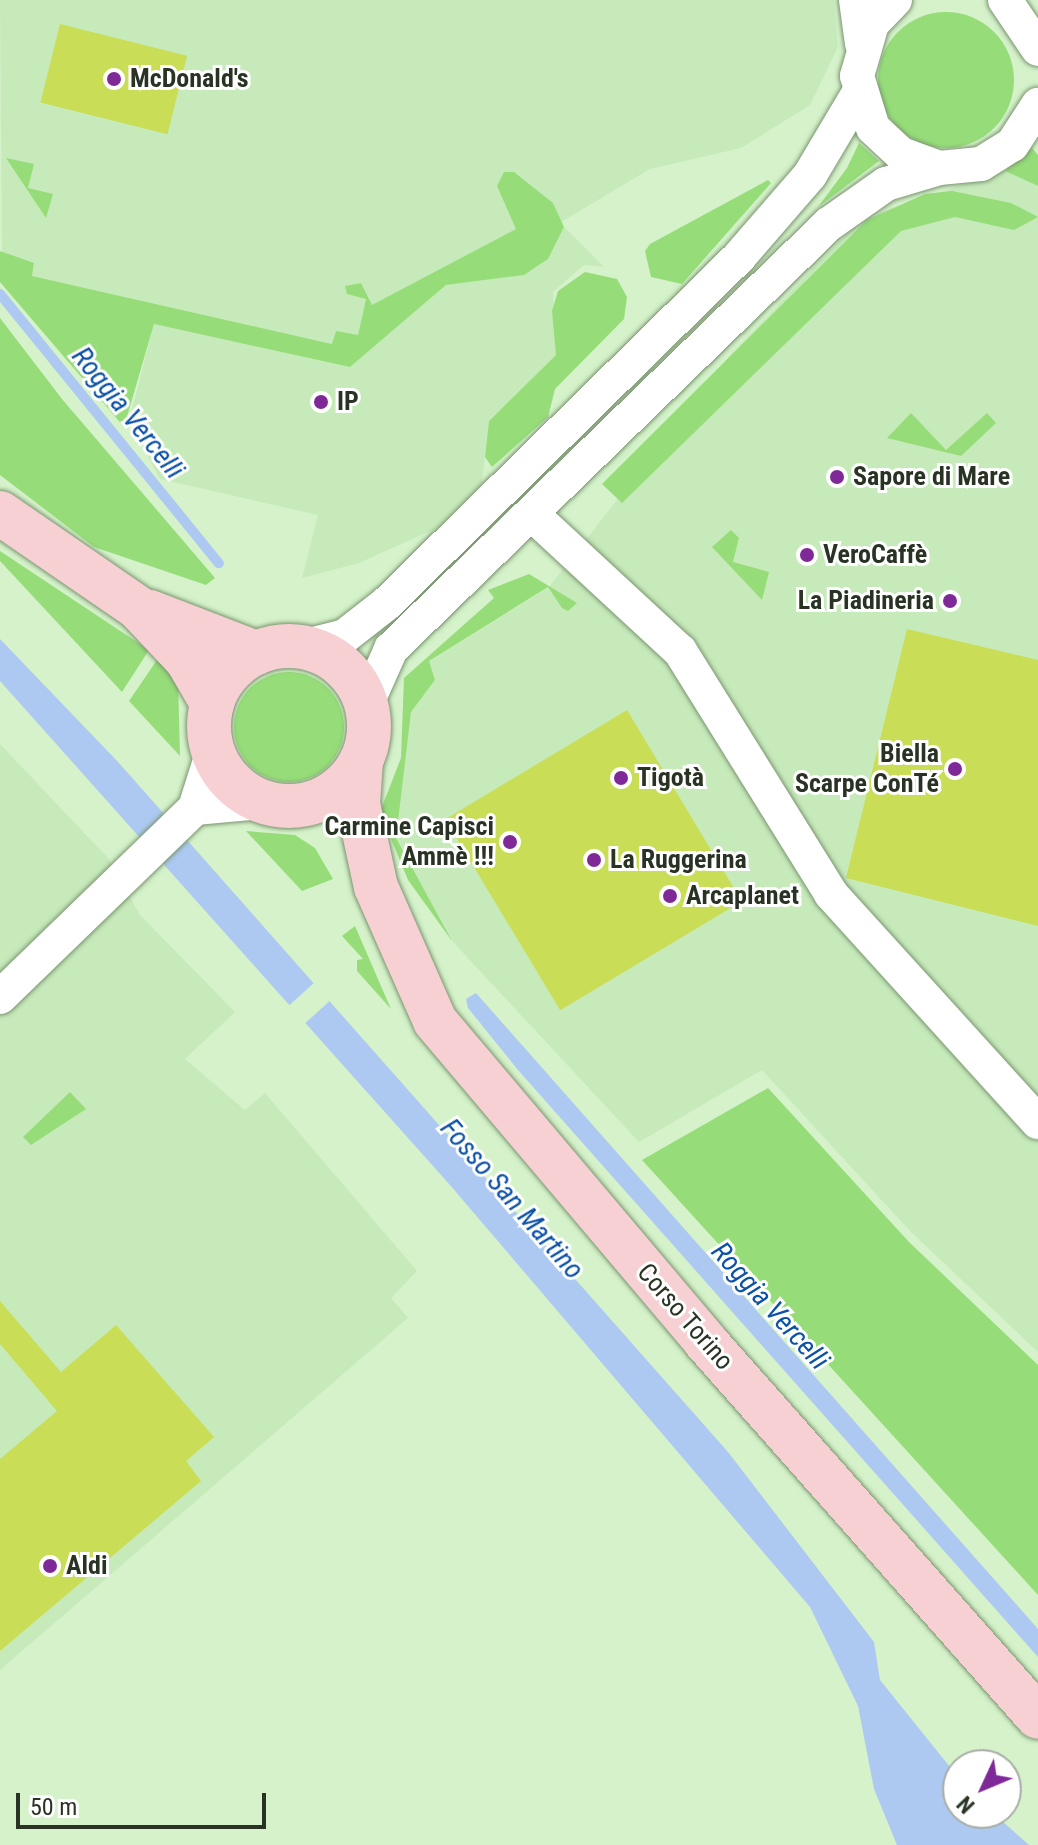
<!DOCTYPE html>
<html>
<head>
<meta charset="utf-8">
<style>
  body { margin:0 }
  #map { position:relative; width:1038px; height:1845px; overflow:hidden; background:#d5f2ca; font-family:"Roboto Condensed",sans-serif }
  div>[style] { position:absolute }
  .built>* { inset:0; background:#c7eabb }
  .green>* { inset:0; background:#96dd79 }
  .round { border-radius:50% }
  .water>* { inset:0; background:#adc9f1 }
  .pier>* { inset:0; background:#d5f2ca; transform-origin:0 0 }
  .stream>* { height:10px; margin:-5px; padding:0 5px; transform-origin:5px; border-radius:5px; background:#adc9f1 }
  .building>* { inset:0; background:#c9de56; transform-origin:0 0 }
  .roads { filter:drop-shadow(0 0 2px #7a9570) drop-shadow(0 0 2px #7a9570) }
  .street>* { height:34px; margin:-17px; padding:0 17px; transform-origin:17px; border-radius:17px; background:#fff }
  .secondary>* { height:44px; margin:-22px; padding:0 22px; transform-origin:22px; border-radius:22px; background:#f6d0d3 }
  .secondary>.ring { margin:-22px; padding:0; box-sizing:content-box; background:none; border:44px solid #f6d0d3; border-radius:50% }
  .dots>* { width:22px; height:22px; translate:-50% -50%; box-sizing:border-box; border:4px solid #fff; border-radius:50% }
  span { translate:-50% -50%; white-space:nowrap; text-align:center; line-height:1.15; -webkit-text-stroke:6px #fff; paint-order:stroke }
  .poi-label { font-size:26px; color:#283323; font-weight:700 }
  .left { translate:0 -50%; text-align:left }
  .right { translate:-100% -50%; text-align:right }
  .street-label { font-size:26px; color:#283323 }
  .water-label { font-size:28px; color:#0b51a7; font-style:italic }
  .north { position:absolute; left:942px; top:1749px; width:80px; height:80px; box-sizing:border-box; background:#fff; border:2px solid #a9ada7; border-radius:50%; rotate:226deg; font-size:22px; font-weight:700; line-height:32px; text-align:center; color:#283323 }
  .north::after { content:''; display:block; margin:auto; width:28px; height:36px; background:#7f2998; clip-path:polygon(50% 0,100% 100%,50% 72%,0 100%) }
  .scale { position:absolute; left:16px; top:1793px; width:250px; height:36px; box-sizing:border-box; border:4px solid #283323; border-top:0; padding-left:10px; font-size:24px; line-height:28px; white-space:nowrap; color:#283323; -webkit-text-stroke:6px #fff; paint-order:stroke }
</style>
</head>
<body>
<div id="map">
  <div class="built">
    <div style="clip-path:polygon(0 0,834px 0,838px 47px,810px 105px,741px 148px,650px 169px,561px 222px,553px 203px,497px 186px,517px 229px,372px 306px,361px 283px,347px 294px,366px 298px,358px 336px,333px 344px,32px 276px,34px 263px,2px 255px)"></div>
    <div style="clip-path:polygon(1004px 171px,1038px 186px,1038px 1352px,910px 1231px,762px 1070px,639px 1142px,452px 941px,398px 847px,395px 828px,411px 712px,435px 680px,428px 662px,549px 587px,730px 355px,862px 218px)"></div>
    <div style="clip-path:polygon(564px 227px,604px 267px,584px 265px,553px 292px,556px 355px,489px 421px,481px 491px,439px 527px,359px 563px,302px 578px,318px 515px,160px 479px,129px 421px,154px 324px,350px 367px,446px 285px,524px 275px,548px 259px)"></div>
    <div style="clip-path:polygon(0 744px,108px 858px,140px 915px,235px 1012px,185px 1059px,245px 1110px,265px 1093px,417px 1271px,391px 1298px,408px 1318px,0 1670px)"></div>
  </div>
  <div class="green">
    <div class="round" style="left:878px;top:12px;width:136px;height:136px"></div>
    <div style="clip-path:polygon(859px 143px,879px 161px,818px 207px,847px 168px)"></div>
    <div style="clip-path:polygon(1032px 148px,1038px 155px,1038px 186px,1005px 171px)"></div>
    <div style="clip-path:polygon(6px 158px,34px 164px,28px 188px,53px 194px,46px 218px)"></div>
    <div style="clip-path:polygon(504px 172px,514px 172px,553px 203px,564px 227px,548px 259px,524px 275px,446px 285px,350px 367px,154px 324px,124px 427px,0 282px,0 251px,34px 263px,32px 276px,332px 344px,336px 331px,358px 335px,366px 299px,347px 294px,345px 286px,361px 283px,372px 305px,516px 229px,497px 186px)"></div>
    <div style="clip-path:polygon(768px 180px,771px 183px,682px 284px,651px 277px,645px 251px,650px 244px)"></div>
    <div style="clip-path:polygon(952px 191px,1011px 203px,1038px 217px,1014px 230px,955px 217px,901px 231px,622px 503px,602px 484px,867px 220px,925px 194px)"></div>
    <div style="clip-path:polygon(585px 272px,617px 279px,627px 297px,624px 319px,555px 389px,548px 417px,492px 467px,485px 457px,489px 421px,556px 355px,552px 311px,558px 291px)"></div>
    <div style="clip-path:polygon(0 318px,62px 399px,215px 578px,206px 585px,94px 547px,0 475px)"></div>
    <div style="clip-path:polygon(911px 413px,946px 450px,987px 413px,996px 423px,961px 456px,887px 438px)"></div>
    <div style="clip-path:polygon(731px 530px,739px 538px,733px 562px,769px 572px,762px 600px,712px 547px)"></div>
    <div style="clip-path:polygon(0 551px,149px 650px,122px 692px,0 561px)"></div>
    <div style="clip-path:polygon(529px 574px,577px 603px,568px 611px,562px 608px,548px 587px,429px 661px,435px 680px,411px 712px,396px 838px,452px 941px,408px 880px,380px 812px,401px 758px,404px 678px,494px 598px,488px 590px)"></div>
    <div style="clip-path:polygon(159px 657px,178px 680px,180px 756px,129px 701px)"></div>
    <div class="round" style="left:234px;top:672px;width:110px;height:110px"></div>
    <div style="clip-path:polygon(246px 831px,295px 835px,315px 848px,333px 879px,302px 891px)"></div>
    <div style="clip-path:polygon(355px 926px,391px 1009px,357px 971px,357px 960px,363px 959px,342px 936px)"></div>
    <div style="clip-path:polygon(768px 1088px,909px 1242px,1038px 1365px,1038px 1595px,642px 1160px)"></div>
    <div style="clip-path:polygon(70px 1092px,86px 1109px,31px 1145px,23px 1137px)"></div>
  </div>
  <div class="water">
    <div style="clip-path:polygon(0 639px,119px 763px,728px 1452px,874px 1642px,880px 1680px,958px 1777px,958px 1813px,993px 1813px,1029px 1845px,897px 1845px,874px 1789px,858px 1706px,810px 1607px,450px 1185px,0 681px)"></div>
    <div style="clip-path:polygon(476px 993px,1038px 1629px,1038px 1657px,518px 1070px,468px 1008px,466px 999px)"></div>
  </div>
  <div class="pier">
    <div style="left:315px;top:982px;width:24px;height:38px;rotate:48deg"></div>
  </div>
  <div class="stream">
    <div style="left:0;top:294px;width:347px;rotate:50.9deg"></div>
  </div>
  <div class="building">
    <div style="left:60px;top:24px;width:131px;height:81px;rotate:14deg"></div>
    <div style="clip-path:polygon(907px 629px,1038px 660px,1038px 926px,846px 878px)"></div>
    <div style="left:627px;top:710px;width:223px;height:212px;rotate:59deg"></div>
    <div style="clip-path:polygon(0 1301px,61px 1372px,116px 1325px,214px 1437px,186px 1461px,201px 1481px,0 1651px,0 1459px,57px 1411px,0 1344px)"></div>
  </div>
  <div class="roads">
    <div class="street">
      <div style="left:856px;top:0;width:44px;rotate:82.2deg"></div>
      <div style="left:895px;top:0;width:33px;rotate:134deg"></div>
      <div style="left:872px;top:24px;width:54px;rotate:106.1deg"></div>
      <div style="left:857px;top:76px;width:54px;rotate:72.9deg"></div>
      <div style="left:873px;top:128px;width:38px;rotate:43deg"></div>
      <div style="left:901px;top:154px;width:40px;rotate:20.2deg"></div>
      <div style="left:939px;top:168px;width:42px;rotate:-5.4deg"></div>
      <div style="left:981px;top:164px;width:36px;rotate:-32deg"></div>
      <div style="left:1012px;top:145px;width:48px;rotate:-57deg"></div>
      <div style="left:1005px;top:0;width:59px;rotate:56deg"></div>
      <div style="left:534px;top:516px;width:199px;rotate:42.8deg"></div>
      <div style="left:680px;top:651px;width:286px;rotate:58.1deg"></div>
      <div style="left:831px;top:894px;width:308px;rotate:47.8deg"></div>
      <div style="left:302px;top:647px;width:44px;rotate:-14.3deg"></div>
      <div style="left:345px;top:636px;width:52px;rotate:-38deg"></div>
      <div style="left:386px;top:604px;width:495px;rotate:-44.5deg"></div>
      <div style="left:739px;top:257px;width:108px;rotate:-49.1deg"></div>
      <div style="left:810px;top:175px;width:94px;rotate:-59.3deg"></div>
      <div style="left:366px;top:705px;width:61px;rotate:-65.9deg"></div>
      <div style="left:391px;top:649px;width:610px;rotate:-44.14deg"></div>
      <div style="left:829px;top:224px;width:70px;rotate:-35.1deg"></div>
      <div style="left:886px;top:184px;width:55px;rotate:-16.8deg"></div>
      <div style="left:195px;top:808px;width:66px;rotate:-5.2deg"></div>
      <div style="left:0;top:997px;width:272px;rotate:-44.1deg"></div>
      <div style="left:195px;top:808px;width:60px;rotate:-72.5deg"></div>
    </div>
    <div class="secondary">
      <div style="left:0;top:513px;width:168px;rotate:34.5deg"></div>
      <div style="left:138px;top:608px;width:71px;rotate:46.7deg"></div>
      <div style="left:187px;top:660px;width:50px;rotate:59.8deg"></div>
      <div style="left:150px;top:612px;width:114px;rotate:21.1deg"></div>
      <div class="ring" style="left:209px;top:646px;width:116px;height:116px"></div>
      <div style="left:361px;top:761px;width:43px;rotate:94deg"></div>
      <div style="left:358px;top:804px;width:85px;rotate:77.8deg"></div>
      <div style="left:376px;top:887px;width:146px;rotate:66.2deg"></div>
      <div style="left:435px;top:1021px;width:419px;rotate:49.8deg"></div>
      <div style="left:705px;top:1341px;width:502px;rotate:48.47deg"></div>
    </div>
  </div>
  <div class="dots">
    <div style="left:114px;top:79px;background:#7f2998"></div>
    <div style="left:321px;top:402px;background:#7f2998"></div>
    <div style="left:837px;top:477px;background:#7f2998"></div>
    <div style="left:807px;top:555px;background:#7f2998"></div>
    <div style="left:950px;top:601px;background:#7f2998"></div>
    <div style="left:955px;top:769px;background:#7f2998"></div>
    <div style="left:621px;top:778px;background:#7f2998"></div>
    <div style="left:510px;top:842px;background:#7f2998"></div>
    <div style="left:594px;top:860px;background:#7f2998"></div>
    <div style="left:670px;top:896px;background:#7f2998"></div>
    <div style="left:50px;top:1566px;background:#7f2998"></div>
  </div>
  <div class="poi-label">
    <span class="left" style="left:130px;top:79px">McDonald's</span>
    <span class="left" style="left:337px;top:402px">IP</span>
    <span class="left" style="left:853px;top:477px">Sapore di Mare</span>
    <span class="left" style="left:823px;top:555px">VeroCaffè</span>
    <span class="right" style="left:934px;top:601px">La Piadineria</span>
    <span class="right" style="left:939px;top:769px">Biella<br>Scarpe ConTé</span>
    <span class="left" style="left:637px;top:778px">Tigotà</span>
    <span class="right" style="left:494px;top:842px">Carmine Capisci<br>Ammè !!!</span>
    <span class="left" style="left:610px;top:860px">La Ruggerina</span>
    <span class="left" style="left:686px;top:896px">Arcaplanet</span>
    <span class="left" style="left:66px;top:1566px">Aldi</span>
  </div>
  <div class="street-label">
    <span style="left:685px;top:1317px;rotate:49deg">Corso Torino</span>
  </div>
  <div class="water-label">
    <span style="left:128px;top:413px;rotate:51deg">Roggia Vercelli</span>
    <span style="left:512px;top:1199px;rotate:49deg">Fosso San Martino</span>
    <span style="left:770px;top:1306px;rotate:48deg">Roggia Vercelli</span>
  </div>
  <div class="north">N</div>
  <div class="scale">50 m</div>
</div>
</body>
</html>
